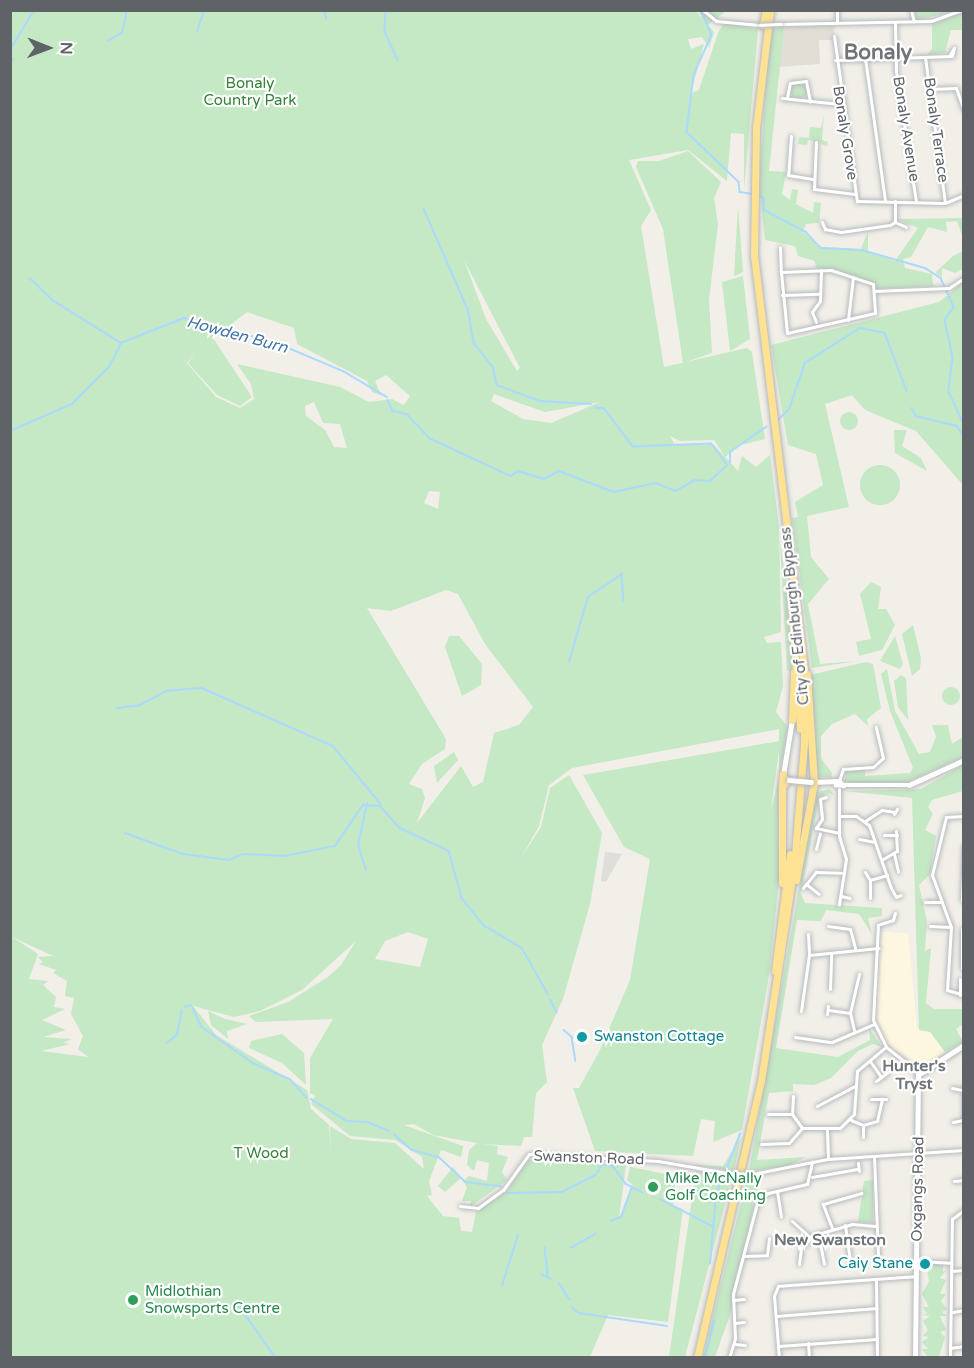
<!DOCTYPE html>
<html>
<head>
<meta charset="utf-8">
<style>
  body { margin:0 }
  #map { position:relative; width:974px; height:1368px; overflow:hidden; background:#f1efe8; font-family:"Varela Round",sans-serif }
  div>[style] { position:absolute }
  .commercial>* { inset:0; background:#fef7e0 }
  .industrial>* { inset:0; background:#e0deda }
  .education>* { inset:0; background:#e1ded6 }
  .green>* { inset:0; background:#c5e8c5 }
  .round { border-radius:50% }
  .stream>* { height:1.5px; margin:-0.75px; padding:0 0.75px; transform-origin:0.75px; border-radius:0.75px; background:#aadaff }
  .roads { filter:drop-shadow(0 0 2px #b5b8bc) drop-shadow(0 0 2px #b5b8bc) }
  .street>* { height:3px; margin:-1.5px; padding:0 1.5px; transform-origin:1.5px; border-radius:1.5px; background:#fff }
  .secondary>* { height:4.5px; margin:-2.25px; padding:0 2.25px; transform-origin:2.25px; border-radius:2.25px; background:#fff }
  .highway>* { height:7px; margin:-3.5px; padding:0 3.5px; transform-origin:3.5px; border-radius:3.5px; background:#fde293 }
  .bridges { filter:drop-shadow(0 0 2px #b5b8bc) drop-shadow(0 0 2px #b5b8bc) }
  .street-bridge>* { height:3px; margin:-1.5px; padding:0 1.5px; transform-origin:1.5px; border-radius:1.5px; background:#fff }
  .secondary-bridge>* { height:4.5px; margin:-2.25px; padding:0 2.25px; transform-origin:2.25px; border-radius:2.25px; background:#fff }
  .dots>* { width:16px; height:16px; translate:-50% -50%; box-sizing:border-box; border:3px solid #fff; border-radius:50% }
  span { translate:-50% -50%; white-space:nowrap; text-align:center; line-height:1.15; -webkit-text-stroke:4.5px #fff; paint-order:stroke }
  .park-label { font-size:15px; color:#348238 }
  .street-label { font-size:15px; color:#5f6368 }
  .culture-label { font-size:15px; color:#0d838f }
  .left { translate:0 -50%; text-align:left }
  .right { translate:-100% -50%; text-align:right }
  .leisure-label { font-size:15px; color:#27864d }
  .water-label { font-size:16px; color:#4174aa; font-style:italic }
  .neighbourhood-label { font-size:16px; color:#70757a; font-weight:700 }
  .district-label { font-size:21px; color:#70757a; font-weight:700 }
  .frame { position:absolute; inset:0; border:12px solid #5f6368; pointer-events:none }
  .north { position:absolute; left:18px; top:18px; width:60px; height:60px; -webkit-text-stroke:4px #fff; paint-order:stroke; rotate:91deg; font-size:16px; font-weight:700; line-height:24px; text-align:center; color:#5f6368 }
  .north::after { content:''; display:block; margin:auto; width:21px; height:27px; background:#5f6368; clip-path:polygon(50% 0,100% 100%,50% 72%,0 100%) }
</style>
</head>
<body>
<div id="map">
  <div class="commercial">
    <div style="clip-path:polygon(880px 932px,908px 933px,917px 1028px,930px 1031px,945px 1052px,923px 1067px,888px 1045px,876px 1024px)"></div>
  </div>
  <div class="industrial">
    <div style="clip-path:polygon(605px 852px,622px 854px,606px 882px,601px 881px)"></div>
  </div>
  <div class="education">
    <div style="clip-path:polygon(835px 24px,833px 40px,819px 40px,820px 64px,778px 67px,784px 27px)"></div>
  </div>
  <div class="green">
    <div style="clip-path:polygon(evenodd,695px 10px,702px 19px,699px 11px,726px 11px,708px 25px,714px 32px,709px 48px,702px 37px,688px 39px,691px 49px,704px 44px,691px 93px,699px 90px,719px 30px,725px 23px,758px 29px,744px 190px,744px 134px,731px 133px,727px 181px,688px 150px,629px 160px,651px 210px,641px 226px,664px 367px,747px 348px,752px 352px,765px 439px,741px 445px,725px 457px,714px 440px,680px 441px,670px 436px,675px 445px,713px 444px,738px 471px,742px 456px,756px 467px,770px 455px,779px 526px,781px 632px,764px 637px,767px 643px,781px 642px,783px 686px,776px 712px,788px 727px,779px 777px,779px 729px,572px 768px,549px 785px,539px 826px,521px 858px,541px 827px,550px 788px,569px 775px,602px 833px,590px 904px,563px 999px,542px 1045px,547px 1082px,536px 1093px,532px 1137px,524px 1137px,521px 1146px,482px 1144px,498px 1146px,497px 1154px,508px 1157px,502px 1172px,507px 1180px,470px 1207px,471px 1201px,462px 1201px,467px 1187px,463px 1181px,469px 1176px,487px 1181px,489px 1163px,477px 1160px,474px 1171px,467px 1165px,469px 1150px,477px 1143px,433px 1135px,414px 1124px,404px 1125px,463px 1146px,461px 1157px,441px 1150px,429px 1181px,432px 1195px,427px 1196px,443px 1216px,459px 1218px,461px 1231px,472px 1232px,476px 1212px,507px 1191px,528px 1160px,626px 1165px,619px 1219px,633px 1185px,627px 1180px,630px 1167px,676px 1176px,673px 1206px,683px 1209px,668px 1322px,608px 1315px,590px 1357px,11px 1357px,10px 11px,695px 10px,464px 260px,520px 368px,517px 371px,486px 319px,464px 260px,695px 10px,247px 312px,294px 328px,297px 344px,367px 381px,372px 392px,381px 395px,375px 381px,386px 375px,410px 396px,404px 405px,392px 399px,369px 402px,340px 387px,237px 364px,251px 384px,254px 399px,240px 408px,216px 397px,187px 363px,197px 349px,188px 363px,217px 395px,240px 406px,252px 397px,213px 338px,247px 312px,695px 10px,494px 394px,545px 412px,600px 402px,551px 423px,523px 419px,491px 401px,494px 394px,695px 10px,314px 402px,323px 423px,340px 424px,347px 448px,334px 447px,325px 430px,306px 416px,305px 406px,314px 402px,695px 10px,429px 491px,440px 492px,438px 509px,424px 503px,429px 491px,695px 10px,446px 590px,458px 594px,485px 644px,533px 707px,519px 725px,494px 733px,483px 782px,473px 787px,461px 766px,417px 823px,425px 798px,422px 789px,409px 784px,422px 764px,445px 749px,446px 739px,367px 608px,391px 611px,446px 590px,695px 10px,408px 932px,428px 939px,420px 967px,375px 959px,385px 941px,408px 932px,695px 10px,12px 937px,53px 956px,38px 957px,43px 962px,39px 964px,56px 970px,53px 973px,67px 981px,65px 996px,74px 998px,71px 1014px,83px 1036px,78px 1049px,88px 1057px,41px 1051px,70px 1044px,63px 1043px,72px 1039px,43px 1037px,66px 1030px,42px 1020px,65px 1009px,54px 1007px,56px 997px,43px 985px,48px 981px,29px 979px,38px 954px,12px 937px,695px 10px,356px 941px,341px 965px,328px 977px,288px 1002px,249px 1016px,256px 1022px,333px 1019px,310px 1058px,310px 1093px,315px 1096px,311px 1104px,350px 1136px,395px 1140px,422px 1157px,424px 1169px,395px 1143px,351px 1139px,330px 1126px,331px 1153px,329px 1125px,311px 1109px,307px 1090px,216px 1035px,193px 1006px,234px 1017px,260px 1011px,302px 990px,356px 941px)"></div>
    <div style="clip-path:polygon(915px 11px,955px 11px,917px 20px)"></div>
    <div style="clip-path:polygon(963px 12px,963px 30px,951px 30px,945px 53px,927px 55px,932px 49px,932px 23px)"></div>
    <div style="clip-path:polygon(784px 27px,769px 171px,786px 172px,782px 194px,790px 200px,792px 189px,798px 190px,796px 204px,813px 213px,814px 202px,821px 203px,819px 223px,806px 224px,803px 232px,822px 247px,861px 249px,868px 231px,868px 252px,895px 261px,918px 228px,897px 219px,963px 218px,963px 238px,957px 221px,946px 222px,947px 232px,928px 227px,911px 257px,903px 259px,905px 268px,932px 274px,933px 286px,877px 289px,873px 282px,816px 268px,815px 261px,798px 256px,795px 246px,765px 240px,759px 184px,768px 52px,772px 28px)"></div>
    <div class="round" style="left:790px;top:81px;width:18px;height:18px"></div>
    <div style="clip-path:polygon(824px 115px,822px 140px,828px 142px,827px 146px,808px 140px,807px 145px,798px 144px,799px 137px,809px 138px,810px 127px,821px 128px)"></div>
    <div style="clip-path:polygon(688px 151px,721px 182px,714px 198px,718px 224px,709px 300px,712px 353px,683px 363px,663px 229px,636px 167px,638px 161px,659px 161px)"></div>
    <div style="clip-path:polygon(738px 206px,743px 272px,734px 276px)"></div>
    <div style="clip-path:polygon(963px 251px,963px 269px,955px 273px,942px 268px,942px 277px,937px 274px,936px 272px,953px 256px)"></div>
    <div style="clip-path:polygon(743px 276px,750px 339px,730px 351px,722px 282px)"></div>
    <div style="clip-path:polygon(963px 282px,963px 485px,916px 431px,865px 410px,852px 395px,825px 404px,849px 507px,807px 516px,811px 557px,829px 579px,808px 604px,820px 664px,857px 661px,812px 668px,792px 518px,798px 517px,795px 502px,823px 485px,816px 454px,788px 445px,771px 345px,939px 302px)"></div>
    <div class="round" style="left:840px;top:412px;width:18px;height:18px"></div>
    <div style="clip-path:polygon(894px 430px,907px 430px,902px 446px,921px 458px,927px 471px,895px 453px)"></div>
    <div class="round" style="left:860px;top:465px;width:40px;height:40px"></div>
    <div style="clip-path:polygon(780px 543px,786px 580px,791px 672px,787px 670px)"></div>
    <div style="clip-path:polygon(871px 582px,881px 587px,878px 609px,886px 609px,895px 625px,882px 650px,859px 656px,856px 642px,871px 639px,860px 594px)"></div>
    <div style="clip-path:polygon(913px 625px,921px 658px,920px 669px,912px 676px,902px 634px)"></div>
    <div style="clip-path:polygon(449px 636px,459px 636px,482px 664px,481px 685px,462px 696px,445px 647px)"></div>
    <div style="clip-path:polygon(895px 636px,903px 664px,900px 669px,880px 661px)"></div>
    <div style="clip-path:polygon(866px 662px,873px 664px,881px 708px,867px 719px,868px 726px,855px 714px,832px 724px,821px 736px,821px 758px,832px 773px,831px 777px,818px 777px,810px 675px)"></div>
    <div style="clip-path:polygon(887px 669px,895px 711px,919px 754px,930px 752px,936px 737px,932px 725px,948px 725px,952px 744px,963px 737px,963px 757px,905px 783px,858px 785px,845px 781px,846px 771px,865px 770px,865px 776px,910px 773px,913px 768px,890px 711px,881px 674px)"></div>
    <div style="clip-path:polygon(901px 675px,906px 678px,908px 720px,898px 707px,894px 681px)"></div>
    <div class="round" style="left:942px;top:687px;width:18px;height:18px"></div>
    <div style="clip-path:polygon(780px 741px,771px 810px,778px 781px,779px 879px,770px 970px,742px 1130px,713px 1142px,715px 1121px,701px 1119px,693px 1156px,595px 1151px,573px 1088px,579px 1088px,600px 1050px,630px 980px,650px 859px,624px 847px,583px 775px)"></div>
    <div style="clip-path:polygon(454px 752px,458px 760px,437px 783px,434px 766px)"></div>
    <div style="clip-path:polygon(963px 765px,963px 791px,932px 800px,928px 807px,933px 814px,925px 830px,936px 836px,930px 874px,919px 885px,927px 921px,925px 951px,931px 948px,926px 1003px,934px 1009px,963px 1009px,963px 1024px,956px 1029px,963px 1042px,945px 1052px,930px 1032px,919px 1030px,912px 798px,844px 791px,921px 789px)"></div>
    <div style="clip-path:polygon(830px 789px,834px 795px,826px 793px,819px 799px,801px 894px,805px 903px,882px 908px,882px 916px,868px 918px,872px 934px,859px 914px,826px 910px,821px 921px,797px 920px,776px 1048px,838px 1057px,870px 1040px,869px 1028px,882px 1047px,873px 1044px,858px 1051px,831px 1078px,814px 1085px,793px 1084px,793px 1091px,769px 1093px,757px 1160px,806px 1157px,788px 1166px,749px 1171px,816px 792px)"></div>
    <div style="clip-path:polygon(208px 1011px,225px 1019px,247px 1024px,227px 1031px,228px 1039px,211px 1025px)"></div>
    <div style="clip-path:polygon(282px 1034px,304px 1053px,306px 1085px,282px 1063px,249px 1048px,251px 1041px)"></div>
    <div style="clip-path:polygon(741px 1137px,734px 1171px,692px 1165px,723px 1166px)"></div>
    <div style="clip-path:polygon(453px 1167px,461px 1178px,445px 1192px,438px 1186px)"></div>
    <div style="clip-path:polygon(696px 1171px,732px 1177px,685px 1357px,669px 1357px)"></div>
    <div style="clip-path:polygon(760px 1176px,731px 1312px,715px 1357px,703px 1357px,747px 1178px)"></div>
    <div style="clip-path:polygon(873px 1180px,873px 1223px,858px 1222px,864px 1181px)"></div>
    <div style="clip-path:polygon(926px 1264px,943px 1265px,943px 1272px,949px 1267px,940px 1278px,946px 1280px,940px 1294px,946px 1294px,941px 1301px,947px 1309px,942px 1312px,947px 1316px,940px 1316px,946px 1330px,940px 1332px,945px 1337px,939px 1357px,922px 1357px,927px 1356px,922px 1349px,928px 1349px,922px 1342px,929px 1337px,923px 1336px,928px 1330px,923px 1321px,930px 1316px,923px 1315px,927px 1314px,923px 1307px,929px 1307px,922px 1294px,929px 1281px)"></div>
  </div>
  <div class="stream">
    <div style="left:324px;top:10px;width:9px;rotate:72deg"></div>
    <div style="left:386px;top:10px;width:22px;rotate:93deg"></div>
    <div style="left:385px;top:32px;width:31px;rotate:65deg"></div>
    <div style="left:701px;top:10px;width:27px;rotate:66deg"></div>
    <div style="left:712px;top:35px;width:44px;rotate:114.2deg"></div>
    <div style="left:694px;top:75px;width:57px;rotate:97deg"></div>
    <div style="left:687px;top:132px;width:72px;rotate:43.9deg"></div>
    <div style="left:739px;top:182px;width:10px;rotate:84deg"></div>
    <div style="left:740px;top:192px;width:12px;rotate:9deg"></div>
    <div style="left:197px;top:32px;width:23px;rotate:-72deg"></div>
    <div style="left:108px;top:41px;width:16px;rotate:-30deg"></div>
    <div style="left:122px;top:33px;width:24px;rotate:-78deg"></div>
    <div style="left:10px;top:50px;width:47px;rotate:-59deg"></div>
    <div style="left:10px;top:57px;width:4px;rotate:34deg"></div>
    <div style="left:756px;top:195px;width:9px;rotate:21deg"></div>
    <div style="left:764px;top:198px;width:12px;rotate:90deg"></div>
    <div style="left:764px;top:210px;width:47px;rotate:27.6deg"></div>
    <div style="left:806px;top:232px;width:22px;rotate:47deg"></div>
    <div style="left:821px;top:248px;width:41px;rotate:2.8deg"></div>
    <div style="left:862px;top:250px;width:66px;rotate:15.9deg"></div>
    <div style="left:925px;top:268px;width:19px;rotate:32deg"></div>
    <div style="left:941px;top:278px;width:32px;rotate:66deg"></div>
    <div style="left:954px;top:307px;width:16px;rotate:125deg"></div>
    <div style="left:945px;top:320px;width:38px;rotate:78deg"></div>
    <div style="left:953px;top:357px;width:35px;rotate:97deg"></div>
    <div style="left:949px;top:392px;width:35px;rotate:65deg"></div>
    <div style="left:424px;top:209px;width:109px;rotate:66.3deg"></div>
    <div style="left:468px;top:309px;width:35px;rotate:80deg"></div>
    <div style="left:474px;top:343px;width:31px;rotate:52deg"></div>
    <div style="left:493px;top:367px;width:18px;rotate:77deg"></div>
    <div style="left:497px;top:385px;width:46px;rotate:20.4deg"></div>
    <div style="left:540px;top:401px;width:51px;rotate:3.4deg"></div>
    <div style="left:30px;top:278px;width:33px;rotate:44deg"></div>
    <div style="left:54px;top:301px;width:79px;rotate:32.1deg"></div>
    <div style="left:388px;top:400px;width:12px;rotate:66deg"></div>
    <div style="left:393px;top:411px;width:14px;rotate:12deg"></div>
    <div style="left:407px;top:414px;width:33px;rotate:47deg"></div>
    <div style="left:429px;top:438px;width:90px;rotate:24.9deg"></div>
    <div style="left:511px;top:476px;width:9px;rotate:-36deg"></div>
    <div style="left:518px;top:471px;width:27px;rotate:17deg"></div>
    <div style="left:544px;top:479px;width:17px;rotate:-28deg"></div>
    <div style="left:559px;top:471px;width:59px;rotate:20.9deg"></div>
    <div style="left:614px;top:492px;width:43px;rotate:-12.1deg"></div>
    <div style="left:656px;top:483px;width:22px;rotate:22deg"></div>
    <div style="left:676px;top:491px;width:22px;rotate:-30deg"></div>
    <div style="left:695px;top:480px;width:15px;rotate:4deg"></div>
    <div style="left:710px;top:481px;width:23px;rotate:-43deg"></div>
    <div style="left:727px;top:465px;width:26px;rotate:-127deg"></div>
    <div style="left:711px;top:444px;width:78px;rotate:177.8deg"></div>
    <div style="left:633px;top:447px;width:48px;rotate:-127.3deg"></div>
    <div style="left:604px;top:409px;width:9px;rotate:-174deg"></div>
    <div style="left:912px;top:408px;width:9px;rotate:63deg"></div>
    <div style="left:916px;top:416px;width:42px;rotate:13.7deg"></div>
    <div style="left:957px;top:426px;width:12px;rotate:55deg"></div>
    <div style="left:776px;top:422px;width:18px;rotate:-45deg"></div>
    <div style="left:789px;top:409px;width:49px;rotate:-70.8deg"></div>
    <div style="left:805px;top:363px;width:65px;rotate:-32.5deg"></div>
    <div style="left:860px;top:328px;width:25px;rotate:11deg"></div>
    <div style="left:885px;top:333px;width:62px;rotate:69.2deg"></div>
    <div style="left:10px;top:431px;width:68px;rotate:-23.5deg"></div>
    <div style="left:72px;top:404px;width:52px;rotate:-45deg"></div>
    <div style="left:109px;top:367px;width:27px;rotate:-63deg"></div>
    <div style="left:121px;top:343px;width:68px;rotate:-21.6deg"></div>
    <div style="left:184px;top:318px;width:96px;rotate:15deg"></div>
    <div style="left:277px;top:343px;width:72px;rotate:23deg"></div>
    <div style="left:343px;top:371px;width:51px;rotate:30.6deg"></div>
    <div style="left:964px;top:447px;width:12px;rotate:90deg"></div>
    <div style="left:730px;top:463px;width:11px;rotate:-90deg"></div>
    <div style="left:730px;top:452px;width:44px;rotate:-34.8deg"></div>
    <div style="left:569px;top:662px;width:68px;rotate:-73.7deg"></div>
    <div style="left:588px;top:597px;width:41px;rotate:-34.1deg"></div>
    <div style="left:622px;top:574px;width:27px;rotate:86deg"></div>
    <div style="left:117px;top:708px;width:23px;rotate:-7deg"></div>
    <div style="left:140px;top:705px;width:30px;rotate:-28deg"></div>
    <div style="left:166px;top:691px;width:36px;rotate:-5deg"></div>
    <div style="left:202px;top:688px;width:143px;rotate:23.9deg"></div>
    <div style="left:333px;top:746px;width:75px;rotate:50.4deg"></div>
    <div style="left:125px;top:833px;width:62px;rotate:19.9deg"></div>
    <div style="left:183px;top:854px;width:46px;rotate:7.4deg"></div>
    <div style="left:229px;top:860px;width:15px;rotate:-23deg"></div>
    <div style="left:243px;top:854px;width:41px;rotate:2.8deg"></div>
    <div style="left:284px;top:856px;width:52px;rotate:-11.1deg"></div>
    <div style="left:335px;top:846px;width:50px;rotate:-55.7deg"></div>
    <div style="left:363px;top:805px;width:17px;rotate:3deg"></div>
    <div style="left:380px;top:806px;width:30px;rotate:48deg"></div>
    <div style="left:400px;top:828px;width:54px;rotate:25.1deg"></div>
    <div style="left:449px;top:851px;width:49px;rotate:74.5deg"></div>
    <div style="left:462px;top:898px;width:36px;rotate:51deg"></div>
    <div style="left:485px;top:926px;width:43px;rotate:30.7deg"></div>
    <div style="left:522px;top:948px;width:53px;rotate:60.5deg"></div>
    <div style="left:366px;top:870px;width:25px;rotate:-108deg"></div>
    <div style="left:358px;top:846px;width:43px;rotate:-77.9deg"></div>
    <div style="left:550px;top:999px;width:15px;rotate:62deg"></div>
    <div style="left:185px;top:1007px;width:6px;rotate:-18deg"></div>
    <div style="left:193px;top:1008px;width:21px;rotate:65deg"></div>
    <div style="left:202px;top:1027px;width:62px;rotate:35.2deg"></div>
    <div style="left:253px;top:1063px;width:40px;rotate:23.4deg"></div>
    <div style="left:290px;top:1079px;width:25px;rotate:48deg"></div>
    <div style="left:564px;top:1030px;width:11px;rotate:41deg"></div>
    <div style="left:572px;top:1037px;width:24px;rotate:81deg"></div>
    <div style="left:167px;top:1043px;width:13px;rotate:-39deg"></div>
    <div style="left:177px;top:1035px;width:25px;rotate:-79deg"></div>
    <div style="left:311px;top:1099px;width:42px;rotate:31.4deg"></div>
    <div style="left:347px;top:1121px;width:21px;rotate:3deg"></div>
    <div style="left:368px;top:1122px;width:23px;rotate:23deg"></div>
    <div style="left:394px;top:1134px;width:24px;rotate:42deg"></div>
    <div style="left:412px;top:1150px;width:28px;rotate:15deg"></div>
    <div style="left:439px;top:1157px;width:37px;rotate:43deg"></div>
    <div style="left:466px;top:1182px;width:35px;rotate:7deg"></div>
    <div style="left:507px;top:1193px;width:55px;rotate:-1deg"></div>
    <div style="left:562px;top:1192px;width:38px;rotate:-27deg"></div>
    <div style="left:596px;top:1175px;width:13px;rotate:-61deg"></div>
    <div style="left:602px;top:1164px;width:11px;rotate:10deg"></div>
    <div style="left:613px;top:1166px;width:22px;rotate:54deg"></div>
    <div style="left:626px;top:1184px;width:18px;rotate:27deg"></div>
    <div style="left:660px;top:1199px;width:59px;rotate:27.4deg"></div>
    <div style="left:611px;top:1221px;width:11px;rotate:-22deg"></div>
    <div style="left:621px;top:1217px;width:32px;rotate:-70deg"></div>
    <div style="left:545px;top:1247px;width:30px;rotate:84deg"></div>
    <div style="left:571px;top:1248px;width:28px;rotate:-30deg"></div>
    <div style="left:710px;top:1264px;width:69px;rotate:-85deg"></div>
    <div style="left:716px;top:1195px;width:66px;rotate:-68.5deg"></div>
    <div style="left:541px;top:1274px;width:11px;rotate:27deg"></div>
    <div style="left:559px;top:1283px;width:20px;rotate:57deg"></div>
    <div style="left:502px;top:1286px;width:53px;rotate:-72.6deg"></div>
    <div style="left:238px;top:1304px;width:66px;rotate:54.9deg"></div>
    <div style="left:572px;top:1307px;width:9px;rotate:41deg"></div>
    <div style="left:579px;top:1313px;width:89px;rotate:8.4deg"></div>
    <div style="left:705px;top:1358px;width:38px;rotate:-76deg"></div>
  </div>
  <div class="roads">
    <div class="street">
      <div style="left:703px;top:10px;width:17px;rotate:40deg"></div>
      <div style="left:716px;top:21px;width:44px;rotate:5.2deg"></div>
      <div style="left:837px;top:10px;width:12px;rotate:90deg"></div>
      <div style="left:911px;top:10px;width:12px;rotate:76deg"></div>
      <div style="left:895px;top:22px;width:49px;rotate:88.8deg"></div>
      <div style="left:896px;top:71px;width:132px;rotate:81.3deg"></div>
      <div style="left:781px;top:24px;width:150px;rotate:-1.1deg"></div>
      <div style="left:931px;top:21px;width:32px;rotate:-20deg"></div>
      <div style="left:834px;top:36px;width:167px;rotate:82.1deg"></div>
      <div style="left:857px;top:201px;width:88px;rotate:1.3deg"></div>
      <div style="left:945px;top:203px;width:21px;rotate:-23deg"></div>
      <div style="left:925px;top:57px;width:147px;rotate:82.2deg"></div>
      <div style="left:865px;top:58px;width:144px;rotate:82deg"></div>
      <div style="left:835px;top:60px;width:117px;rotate:-2deg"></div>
      <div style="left:952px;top:56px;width:8px;rotate:-76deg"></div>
      <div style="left:954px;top:48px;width:9px;rotate:122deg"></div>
      <div style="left:930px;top:89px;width:26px;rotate:-2deg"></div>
      <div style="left:956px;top:88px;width:23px;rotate:70deg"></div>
      <div style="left:782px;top:98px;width:58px;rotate:5.9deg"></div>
      <div style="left:787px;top:98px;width:15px;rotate:-79deg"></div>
      <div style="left:790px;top:83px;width:16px;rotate:-7deg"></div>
      <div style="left:806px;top:81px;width:21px;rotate:79deg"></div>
      <div style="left:791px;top:136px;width:39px;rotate:94deg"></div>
      <div style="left:788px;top:175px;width:25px;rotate:9deg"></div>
      <div style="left:816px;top:142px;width:47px;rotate:92.4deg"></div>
      <div style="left:814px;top:189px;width:41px;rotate:7deg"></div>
      <div style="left:822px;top:222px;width:8px;rotate:67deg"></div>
      <div style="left:825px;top:229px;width:16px;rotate:11deg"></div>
      <div style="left:841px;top:232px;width:49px;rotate:-8.1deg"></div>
      <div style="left:890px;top:225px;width:6px;rotate:-31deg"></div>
      <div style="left:895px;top:222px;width:21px;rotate:-90deg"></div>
      <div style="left:895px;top:222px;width:12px;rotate:24deg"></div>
      <div style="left:780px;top:247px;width:25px;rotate:88deg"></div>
      <div style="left:781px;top:272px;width:50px;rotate:-2.3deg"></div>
      <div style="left:831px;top:270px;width:44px;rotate:18.4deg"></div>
      <div style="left:873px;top:284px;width:29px;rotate:86deg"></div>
      <div style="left:875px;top:313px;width:90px;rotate:167.2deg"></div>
      <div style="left:787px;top:333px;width:61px;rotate:-95.6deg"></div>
      <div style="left:874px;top:291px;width:75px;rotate:-2.3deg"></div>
      <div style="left:949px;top:288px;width:18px;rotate:-34deg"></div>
      <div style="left:782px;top:295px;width:38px;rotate:-2deg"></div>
      <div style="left:848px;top:320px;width:43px;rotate:-83.4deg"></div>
      <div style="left:816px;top:322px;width:11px;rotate:-112deg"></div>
      <div style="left:812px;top:312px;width:14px;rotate:-54deg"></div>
      <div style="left:820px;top:301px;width:31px;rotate:-88deg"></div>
      <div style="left:839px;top:781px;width:13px;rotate:-72deg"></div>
      <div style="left:843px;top:769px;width:30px;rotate:-4deg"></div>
      <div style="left:873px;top:767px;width:13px;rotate:-42deg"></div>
      <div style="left:883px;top:758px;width:32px;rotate:-103deg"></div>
      <div style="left:839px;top:789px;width:47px;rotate:90deg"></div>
      <div style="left:839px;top:836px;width:24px;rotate:73deg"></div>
      <div style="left:846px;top:859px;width:46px;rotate:98.8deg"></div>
      <div style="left:826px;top:797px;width:6px;rotate:162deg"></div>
      <div style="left:820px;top:799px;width:20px;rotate:84deg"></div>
      <div style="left:822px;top:819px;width:11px;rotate:124deg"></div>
      <div style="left:816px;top:828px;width:24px;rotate:12deg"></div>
      <div style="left:894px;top:814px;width:6px;rotate:-59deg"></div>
      <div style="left:839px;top:816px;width:17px"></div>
      <div style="left:856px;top:816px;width:16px;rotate:35deg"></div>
      <div style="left:869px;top:825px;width:67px;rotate:70.8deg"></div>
      <div style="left:891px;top:888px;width:10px;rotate:61deg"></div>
      <div style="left:896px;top:897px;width:5px;rotate:-22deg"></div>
      <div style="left:964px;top:816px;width:18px;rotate:177deg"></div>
      <div style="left:946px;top:817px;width:60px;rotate:103.6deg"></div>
      <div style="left:932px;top:875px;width:55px;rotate:69.9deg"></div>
      <div style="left:951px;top:927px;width:63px;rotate:93.6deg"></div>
      <div style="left:947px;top:990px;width:18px;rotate:16deg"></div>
      <div style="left:865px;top:821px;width:20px;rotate:-33deg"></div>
      <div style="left:882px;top:810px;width:13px;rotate:9deg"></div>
      <div style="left:884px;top:835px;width:13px"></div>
      <div style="left:859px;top:839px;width:16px;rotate:11deg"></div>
      <div style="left:816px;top:849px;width:16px;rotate:-76deg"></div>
      <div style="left:894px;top:854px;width:18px;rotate:77deg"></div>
      <div style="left:883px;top:859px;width:16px;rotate:-30deg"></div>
      <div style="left:897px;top:851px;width:20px;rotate:-93deg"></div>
      <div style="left:865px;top:872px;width:9px;rotate:58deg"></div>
      <div style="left:806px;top:884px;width:16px;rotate:38deg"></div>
      <div style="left:803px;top:888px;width:21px;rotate:-51deg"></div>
      <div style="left:816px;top:872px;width:25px;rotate:2deg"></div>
      <div style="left:841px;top:896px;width:9px;rotate:13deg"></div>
      <div style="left:870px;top:898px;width:18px;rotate:-90deg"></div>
      <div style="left:870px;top:880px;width:18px;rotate:-16deg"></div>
      <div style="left:962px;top:900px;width:55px;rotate:-87.9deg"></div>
      <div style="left:925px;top:902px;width:16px"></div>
      <div style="left:895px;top:913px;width:7px;rotate:106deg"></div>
      <div style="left:893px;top:920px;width:16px;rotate:162deg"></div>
      <div style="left:878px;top:925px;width:95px;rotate:93deg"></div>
      <div style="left:873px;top:1020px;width:30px;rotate:64deg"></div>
      <div style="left:886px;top:1047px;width:42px;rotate:38.2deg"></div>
      <div style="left:828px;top:926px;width:22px;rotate:8deg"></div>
      <div style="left:850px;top:929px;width:20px;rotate:75deg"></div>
      <div style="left:930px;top:926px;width:21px;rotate:3deg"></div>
      <div style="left:808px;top:934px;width:21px;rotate:87deg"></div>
      <div style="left:962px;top:968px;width:39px;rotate:-90deg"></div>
      <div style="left:830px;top:989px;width:35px;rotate:-88deg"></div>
      <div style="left:960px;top:995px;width:16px;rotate:-90deg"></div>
      <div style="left:829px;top:1010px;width:21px;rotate:8deg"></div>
      <div style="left:801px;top:1011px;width:57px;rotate:-81.9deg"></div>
      <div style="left:809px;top:955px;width:70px;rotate:-5.7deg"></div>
      <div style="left:827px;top:1014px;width:8px;rotate:-83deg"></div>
      <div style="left:854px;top:1030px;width:17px;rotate:-103deg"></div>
      <div style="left:850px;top:1013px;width:40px;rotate:-77deg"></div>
      <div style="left:795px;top:1037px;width:37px;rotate:8deg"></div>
      <div style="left:832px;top:1042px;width:46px;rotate:-23.2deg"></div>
      <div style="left:870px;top:1061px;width:19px;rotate:55deg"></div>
      <div style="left:876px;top:1081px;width:15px;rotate:-37deg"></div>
      <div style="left:964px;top:1086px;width:34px;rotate:90deg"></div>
      <div style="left:952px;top:1088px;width:10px;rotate:11deg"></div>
      <div style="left:793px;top:1096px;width:18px;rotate:93deg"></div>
      <div style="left:792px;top:1114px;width:17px;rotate:54deg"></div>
      <div style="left:802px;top:1128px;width:38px"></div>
      <div style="left:840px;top:1128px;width:20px;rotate:-45deg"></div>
      <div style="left:854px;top:1114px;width:43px;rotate:-86deg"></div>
      <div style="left:857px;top:1071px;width:38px;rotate:-40deg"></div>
      <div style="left:871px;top:1099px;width:15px"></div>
      <div style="left:817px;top:1106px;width:43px;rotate:-27.8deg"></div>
      <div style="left:768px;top:1114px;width:24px"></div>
      <div style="left:851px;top:1120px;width:13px;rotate:23deg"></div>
      <div style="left:863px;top:1125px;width:15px;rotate:-16deg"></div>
      <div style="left:877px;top:1121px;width:23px;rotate:-77deg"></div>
      <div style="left:953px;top:1122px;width:10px;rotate:-11deg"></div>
      <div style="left:827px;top:1130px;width:28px;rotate:88deg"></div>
      <div style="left:863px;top:1137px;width:12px;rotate:-90deg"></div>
      <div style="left:761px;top:1144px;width:28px;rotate:-2deg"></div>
      <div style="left:789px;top:1143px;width:20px;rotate:-49deg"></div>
      <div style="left:874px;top:1156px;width:101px;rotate:87.7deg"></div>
      <div style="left:858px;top:1163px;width:8px;rotate:83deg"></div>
      <div style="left:752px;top:1174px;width:77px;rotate:-11.2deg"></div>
      <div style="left:828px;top:1159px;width:136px;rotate:-3.8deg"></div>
      <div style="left:812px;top:1177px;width:46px;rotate:-10.1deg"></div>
      <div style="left:954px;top:1181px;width:10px;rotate:-6deg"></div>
      <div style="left:777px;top:1191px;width:26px;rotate:81deg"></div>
      <div style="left:460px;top:1206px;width:18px;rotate:6deg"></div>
      <div style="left:478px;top:1208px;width:31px;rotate:-36deg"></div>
      <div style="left:503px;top:1190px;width:44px;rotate:-54.2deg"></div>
      <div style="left:529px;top:1154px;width:129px;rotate:3.1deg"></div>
      <div style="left:658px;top:1161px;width:71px;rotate:9.7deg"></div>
      <div style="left:792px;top:1221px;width:24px;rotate:42deg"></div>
      <div style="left:845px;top:1225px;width:36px;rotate:82deg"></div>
      <div style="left:832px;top:1228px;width:26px;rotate:-111deg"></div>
      <div style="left:823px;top:1204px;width:40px;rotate:-16deg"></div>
      <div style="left:818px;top:1233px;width:31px;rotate:79deg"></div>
      <div style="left:743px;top:1256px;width:24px;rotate:-2deg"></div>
      <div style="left:767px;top:1255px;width:17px;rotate:-83deg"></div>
      <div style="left:917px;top:1261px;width:34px;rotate:3deg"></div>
      <div style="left:799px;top:1264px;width:16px;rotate:-83deg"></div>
      <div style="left:801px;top:1248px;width:18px;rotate:-45deg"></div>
      <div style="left:814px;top:1235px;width:40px;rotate:-16deg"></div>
      <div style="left:852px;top:1224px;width:23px;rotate:5deg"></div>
      <div style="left:951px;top:1271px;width:13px;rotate:-4deg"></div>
      <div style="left:876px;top:1279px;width:79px;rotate:89.3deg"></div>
      <div style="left:733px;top:1300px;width:11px;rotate:-5deg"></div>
      <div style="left:953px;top:1312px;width:11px;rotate:-10deg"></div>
      <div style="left:776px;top:1316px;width:101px;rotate:-4.5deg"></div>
      <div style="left:735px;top:1323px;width:9px;rotate:-6deg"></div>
      <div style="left:808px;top:1343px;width:15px;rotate:86deg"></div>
      <div style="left:735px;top:1344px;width:10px;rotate:6deg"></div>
      <div style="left:778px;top:1346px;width:99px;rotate:-4deg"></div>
      <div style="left:950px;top:1348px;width:14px;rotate:-8deg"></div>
      <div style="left:729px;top:1358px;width:21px;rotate:-73deg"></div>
      <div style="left:735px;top:1338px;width:44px;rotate:-92.6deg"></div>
      <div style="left:733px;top:1294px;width:94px;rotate:-75.2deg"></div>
      <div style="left:757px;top:1203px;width:15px;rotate:-42deg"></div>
      <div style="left:768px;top:1193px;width:40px;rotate:-13deg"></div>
      <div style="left:807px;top:1184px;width:23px;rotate:-77deg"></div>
      <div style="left:779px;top:1358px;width:62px;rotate:-94.6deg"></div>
      <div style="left:774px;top:1296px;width:11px;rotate:-68deg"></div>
      <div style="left:778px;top:1286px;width:138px;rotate:-4.1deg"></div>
      <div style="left:950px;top:1358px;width:139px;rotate:-89.2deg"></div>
      <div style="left:952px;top:1219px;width:15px;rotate:-37deg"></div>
    </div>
    <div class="secondary">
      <div style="left:783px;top:775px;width:56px;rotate:-80.7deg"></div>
      <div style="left:811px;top:782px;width:28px;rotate:-2deg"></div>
      <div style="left:839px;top:781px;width:6px;rotate:45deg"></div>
      <div style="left:843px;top:785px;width:7px;rotate:180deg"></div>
      <div style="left:843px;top:785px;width:66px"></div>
      <div style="left:909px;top:785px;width:60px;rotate:-24.4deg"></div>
      <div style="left:915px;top:1358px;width:283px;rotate:-89.4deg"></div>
      <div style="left:918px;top:1075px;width:55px;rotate:-33.1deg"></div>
    </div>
    <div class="highway">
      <div style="left:763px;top:25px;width:15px;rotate:-79deg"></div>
      <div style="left:790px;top:588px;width:141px;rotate:85.9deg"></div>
      <div style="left:792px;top:720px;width:48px;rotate:-87.6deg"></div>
      <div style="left:782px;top:787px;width:13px;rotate:-86deg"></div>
      <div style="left:796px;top:880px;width:99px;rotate:-79.5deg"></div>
      <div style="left:814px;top:783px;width:109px;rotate:-93.7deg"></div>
      <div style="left:782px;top:883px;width:96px;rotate:-90deg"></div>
      <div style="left:782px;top:787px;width:9px;rotate:-54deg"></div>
      <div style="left:775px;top:971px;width:118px;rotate:-82.7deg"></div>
      <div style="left:697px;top:1358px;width:284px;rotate:-77deg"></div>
      <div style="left:761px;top:1081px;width:218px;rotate:-81.3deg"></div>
      <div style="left:794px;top:866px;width:122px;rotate:-85.3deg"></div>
      <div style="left:804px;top:744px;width:76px;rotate:-90deg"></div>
      <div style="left:804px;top:668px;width:415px;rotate:-96.9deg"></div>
      <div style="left:754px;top:256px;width:128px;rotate:-89.1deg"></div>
      <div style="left:756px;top:128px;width:119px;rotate:-83.2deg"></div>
    </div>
  </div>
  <div class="bridges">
    <div class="street-bridge">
      <div style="left:760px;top:25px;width:21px;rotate:-3deg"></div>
      <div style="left:728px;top:1173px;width:24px;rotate:2deg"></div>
    </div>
    <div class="secondary-bridge">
      <div style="left:789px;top:780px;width:22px;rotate:5deg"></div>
    </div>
  </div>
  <div class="dots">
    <div style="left:582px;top:1037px;background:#0f9aa8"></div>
    <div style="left:653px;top:1187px;background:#2e9e5b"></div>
    <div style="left:925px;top:1264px;background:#0f9aa8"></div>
    <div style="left:133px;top:1300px;background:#2e9e5b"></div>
  </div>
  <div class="park-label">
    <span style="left:250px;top:92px">Bonaly<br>Country Park</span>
    <span style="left:261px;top:1154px">T Wood</span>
  </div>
  <div class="street-label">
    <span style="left:906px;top:129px;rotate:81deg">Bonaly Avenue</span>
    <span style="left:936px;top:130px;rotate:82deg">Bonaly Terrace</span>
    <span style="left:845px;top:133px;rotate:81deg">Bonaly Grove</span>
    <span style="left:795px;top:616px;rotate:-96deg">City of Edinburgh Bypass</span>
    <span style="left:589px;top:1158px;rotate:2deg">Swanston Road</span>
    <span style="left:918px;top:1189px;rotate:-89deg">Oxgangs Road</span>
  </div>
  <div class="culture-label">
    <span class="left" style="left:594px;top:1037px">Swanston Cottage</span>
    <span class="right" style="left:913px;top:1264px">Caiy Stane</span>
  </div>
  <div class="leisure-label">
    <span class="left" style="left:665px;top:1187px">Mike McNally<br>Golf Coaching</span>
    <span class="left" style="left:145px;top:1300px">Midlothian<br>Snowsports Centre</span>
  </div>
  <div class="water-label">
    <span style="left:237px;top:335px;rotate:15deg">Howden Burn</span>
  </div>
  <div class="neighbourhood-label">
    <span style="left:914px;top:1075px">Hunter's<br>Tryst</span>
    <span style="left:830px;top:1240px">New Swanston</span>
  </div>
  <div class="district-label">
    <span style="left:878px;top:53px">Bonaly</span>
  </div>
  <div class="frame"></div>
  <div class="north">N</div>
</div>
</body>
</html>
